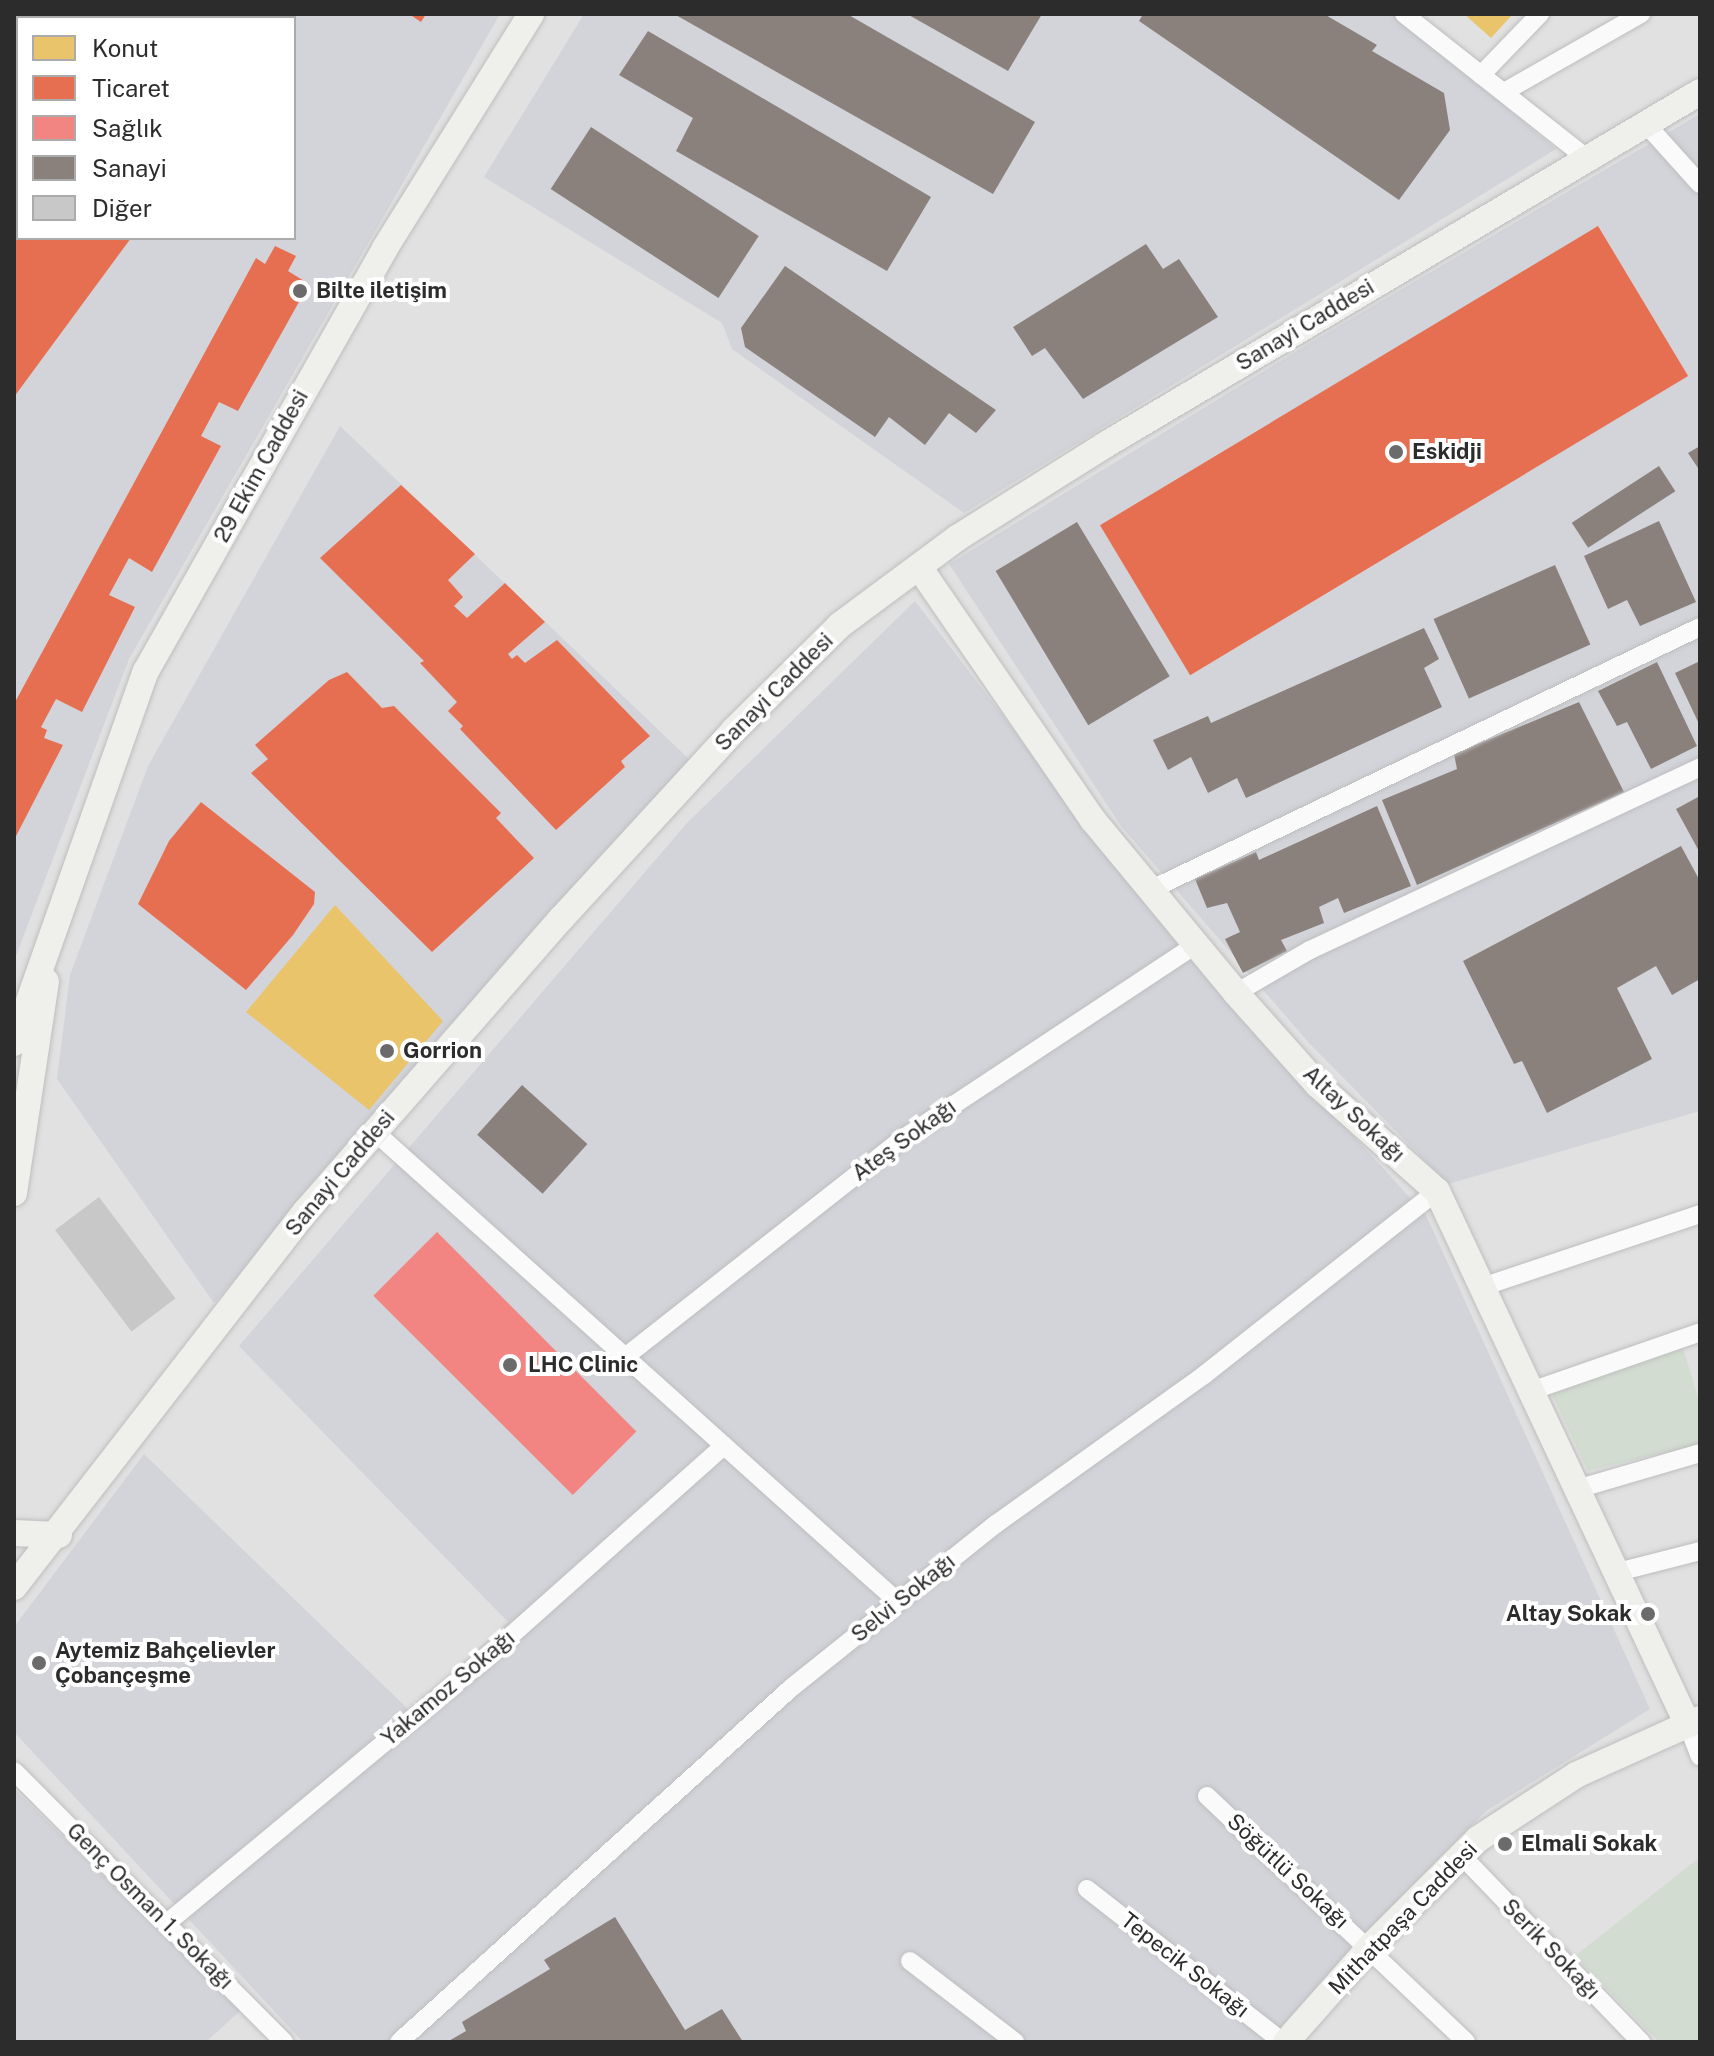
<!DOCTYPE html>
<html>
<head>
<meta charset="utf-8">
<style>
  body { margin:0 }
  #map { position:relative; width:1714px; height:2056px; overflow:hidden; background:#e1e1e2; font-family:"Public Sans",sans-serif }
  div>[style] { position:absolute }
  .built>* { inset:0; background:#d2d4da }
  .green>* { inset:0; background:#d2dcd0 }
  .homes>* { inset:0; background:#e9c46a }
  .shops>* { inset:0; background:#e76f51; transform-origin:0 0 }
  .health>* { inset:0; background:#f28482; transform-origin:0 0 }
  .industry>* { inset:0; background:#8a817c; transform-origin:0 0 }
  .building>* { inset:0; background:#c8c8c9; transform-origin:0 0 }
  .roads { filter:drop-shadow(0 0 2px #bebebf) drop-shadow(0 0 2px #bebebf) }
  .street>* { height:18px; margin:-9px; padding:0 9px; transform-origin:9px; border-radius:9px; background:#fafafb }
  .secondary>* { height:26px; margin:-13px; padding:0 13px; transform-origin:13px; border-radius:13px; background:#efefec }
  .dots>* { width:22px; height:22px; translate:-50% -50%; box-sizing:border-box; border:4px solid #fff; border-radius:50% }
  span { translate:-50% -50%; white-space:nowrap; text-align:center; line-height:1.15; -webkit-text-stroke:8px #fff; paint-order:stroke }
  .poi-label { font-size:22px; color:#2c2c2d; font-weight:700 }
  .left { translate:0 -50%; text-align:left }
  .right { translate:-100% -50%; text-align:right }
  .street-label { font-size:22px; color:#2c2c2d }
  .frame { position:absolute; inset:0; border:16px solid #2c2c2d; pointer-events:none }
  .legend { position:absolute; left:16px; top:16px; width:280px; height:224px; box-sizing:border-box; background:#fff; border:2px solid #ababab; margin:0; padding:10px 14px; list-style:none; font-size:24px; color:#2c2c2d }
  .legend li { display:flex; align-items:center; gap:16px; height:40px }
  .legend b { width:40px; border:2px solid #ababab }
</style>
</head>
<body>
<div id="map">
  <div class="built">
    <div style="clip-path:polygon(evenodd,14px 14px,500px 14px,129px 659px,14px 961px,14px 14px,18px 18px,294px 18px,294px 238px,18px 238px,18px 18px)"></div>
    <div style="clip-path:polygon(584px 14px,1395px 14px,1556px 149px,964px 513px,732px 349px,722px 323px,484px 177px)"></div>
    <div style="clip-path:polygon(1700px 114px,1700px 1111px,1448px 1184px,1309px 1043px,1121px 826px,949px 564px,1310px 343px)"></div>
    <div style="clip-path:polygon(340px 426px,691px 761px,214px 1303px,57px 1079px,70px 975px,148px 766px)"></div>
    <div style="clip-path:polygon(915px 601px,1176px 942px,1426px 1215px,1650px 1709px,1486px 1811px,1374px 1924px,1270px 2042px,303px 2042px,14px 1732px,14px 1627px,144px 1454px,409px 1710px,508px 1622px,239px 1346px,687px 823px)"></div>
    <div style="clip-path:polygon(14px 1789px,241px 2010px,206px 2042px,14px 2042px)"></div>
  </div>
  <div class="green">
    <div style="clip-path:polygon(1683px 1348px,1700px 1404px,1700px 1444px,1588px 1471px,1551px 1392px)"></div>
    <div style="clip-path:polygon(1700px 1857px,1700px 2042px,1659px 2042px,1575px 1956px)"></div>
  </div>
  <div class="homes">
    <div style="clip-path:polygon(1464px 14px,1513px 14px,1491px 38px)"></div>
    <div style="clip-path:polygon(335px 905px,443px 1021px,369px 1110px,246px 1012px)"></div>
  </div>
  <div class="shops">
    <div style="clip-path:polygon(14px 14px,196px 14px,18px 18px,18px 238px,131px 238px,14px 397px)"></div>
    <div style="clip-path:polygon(409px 14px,426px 14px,421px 22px)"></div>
    <div style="left:1598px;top:226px;width:175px;height:581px;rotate:59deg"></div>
    <div style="clip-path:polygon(275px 246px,296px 256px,288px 271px,309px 284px,238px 411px,219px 402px,201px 436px,221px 446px,152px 572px,129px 558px,109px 595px,135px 607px,82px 712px,56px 699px,41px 727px,47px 730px,44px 738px,63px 745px,14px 840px,14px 704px,256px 258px,265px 264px)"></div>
    <div style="clip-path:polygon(401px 485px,475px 554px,448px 580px,463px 597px,454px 606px,467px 618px,505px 583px,545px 622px,508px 654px,512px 659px,517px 655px,525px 663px,557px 640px,650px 736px,621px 761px,625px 767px,556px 830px,460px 729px,463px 726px,448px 711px,457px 702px,420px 663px,424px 661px,320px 558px)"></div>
    <div style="clip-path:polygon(347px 672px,382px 708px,394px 706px,501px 813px,496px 818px,534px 858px,432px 952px,251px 773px,268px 759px,255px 745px,329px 680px)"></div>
    <div style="clip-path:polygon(201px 802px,315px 892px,314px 904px,293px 935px,246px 990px,138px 904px,169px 841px)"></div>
  </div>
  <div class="health">
    <div style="left:437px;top:1232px;width:282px;height:90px;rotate:45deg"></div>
  </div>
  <div class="industry">
    <div style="clip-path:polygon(674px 14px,847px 14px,1035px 122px,993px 194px)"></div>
    <div style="clip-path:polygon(907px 14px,1042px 14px,1008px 71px)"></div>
    <div style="clip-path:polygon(1143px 14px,1324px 14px,1377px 45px,1372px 51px,1444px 93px,1450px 130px,1399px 200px,1139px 21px)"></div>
    <div style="clip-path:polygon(648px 31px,931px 197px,887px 271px,676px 151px,693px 118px,619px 75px)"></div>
    <div style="left:591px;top:127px;width:200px;height:74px;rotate:33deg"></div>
    <div style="clip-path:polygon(1146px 244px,1163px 269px,1179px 259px,1218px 317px,1083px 399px,1045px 348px,1032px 356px,1013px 327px)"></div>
    <div style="clip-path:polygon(785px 266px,996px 410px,976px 433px,949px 413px,925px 445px,889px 417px,875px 437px,745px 347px,741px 328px)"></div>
    <div style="clip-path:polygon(1700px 446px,1700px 471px,1688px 453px)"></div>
    <div style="left:1659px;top:466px;width:30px;height:104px;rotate:57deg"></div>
    <div style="clip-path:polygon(1659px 521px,1696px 602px,1640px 626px,1627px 600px,1608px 609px,1584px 556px)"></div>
    <div style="left:1077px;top:522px;width:180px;height:95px;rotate:59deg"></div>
    <div style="left:1555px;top:565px;width:87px;height:133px;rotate:66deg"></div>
    <div style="clip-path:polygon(1424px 628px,1439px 659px,1424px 668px,1442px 707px,1246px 798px,1237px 778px,1208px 793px,1191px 757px,1168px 770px,1153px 740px,1208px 716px,1211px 723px)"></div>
    <div style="clip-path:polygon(1700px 661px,1700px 726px,1675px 673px)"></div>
    <div style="clip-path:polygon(1657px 662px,1697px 746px,1651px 769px,1627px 722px,1617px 726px,1598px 691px)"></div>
    <div style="clip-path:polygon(1579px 702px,1624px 792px,1417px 885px,1382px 800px,1457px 769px,1454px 754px)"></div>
    <div style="clip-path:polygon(1700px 796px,1700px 853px,1676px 809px)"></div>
    <div style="clip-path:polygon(1377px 806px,1411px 886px,1344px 913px,1338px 898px,1319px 907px,1324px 923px,1281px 940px,1287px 951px,1243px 973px,1225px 939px,1240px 932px,1227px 903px,1207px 908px,1195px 879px,1256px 852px,1259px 860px)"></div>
    <div style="clip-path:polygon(1681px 846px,1700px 881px,1700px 979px,1672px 995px,1656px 966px,1617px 988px,1652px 1059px,1547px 1113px,1522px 1061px,1514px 1064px,1463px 961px)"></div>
    <div style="left:522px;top:1085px;width:88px;height:67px;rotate:42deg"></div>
    <div style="clip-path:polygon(615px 1917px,685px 2030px,722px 2009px,743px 2042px,447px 2042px,466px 2031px,462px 2022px,550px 1969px,544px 1960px)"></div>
  </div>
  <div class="building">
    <div style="left:99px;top:1197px;width:127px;height:55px;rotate:53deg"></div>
  </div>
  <div class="roads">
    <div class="street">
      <div style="left:1404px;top:14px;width:231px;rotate:38.3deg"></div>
      <div style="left:1481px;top:75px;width:85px;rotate:-46deg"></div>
      <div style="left:1504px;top:92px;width:158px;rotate:-29.7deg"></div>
      <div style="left:1645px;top:123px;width:82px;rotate:48deg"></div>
      <div style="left:1152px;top:889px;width:607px;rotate:-25.55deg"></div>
      <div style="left:1236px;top:993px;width:86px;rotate:-30.2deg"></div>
      <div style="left:1310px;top:950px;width:431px;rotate:-25.1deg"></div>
      <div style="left:375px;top:1132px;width:703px;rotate:41.94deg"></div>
      <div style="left:1482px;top:1287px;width:230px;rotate:-18.5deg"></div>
      <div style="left:625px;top:1357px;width:349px;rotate:-38.2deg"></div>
      <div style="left:899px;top:1141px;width:359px;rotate:-33.5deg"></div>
      <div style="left:1531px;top:1391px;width:179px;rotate:-19.2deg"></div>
      <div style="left:1577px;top:1489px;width:128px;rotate:-16.3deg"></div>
      <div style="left:1614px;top:1573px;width:89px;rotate:-14.3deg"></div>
      <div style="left:1687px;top:1723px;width:36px;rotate:69deg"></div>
      <div style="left:14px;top:1771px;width:383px;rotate:45.1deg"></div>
      <div style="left:1207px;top:1796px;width:357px;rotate:43.5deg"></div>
      <div style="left:1461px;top:1855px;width:260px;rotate:46.1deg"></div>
      <div style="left:1087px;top:1889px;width:249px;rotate:38deg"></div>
      <div style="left:167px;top:1923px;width:405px;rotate:-39.7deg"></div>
      <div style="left:479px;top:1664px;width:328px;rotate:-41.7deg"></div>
      <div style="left:910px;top:1961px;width:133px;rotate:37.6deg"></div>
      <div style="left:399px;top:2042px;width:528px;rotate:-42.08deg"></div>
      <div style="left:791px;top:1688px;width:263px;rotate:-38.7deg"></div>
      <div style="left:996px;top:1524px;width:256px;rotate:-35.6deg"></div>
      <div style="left:1204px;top:1375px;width:297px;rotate:-38.3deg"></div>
    </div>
    <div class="secondary">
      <div style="left:919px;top:567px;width:307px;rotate:55.5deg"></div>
      <div style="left:1093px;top:820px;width:224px;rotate:50.4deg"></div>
      <div style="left:1236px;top:993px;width:123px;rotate:48.3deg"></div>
      <div style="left:1318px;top:1085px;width:159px;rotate:41.7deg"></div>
      <div style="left:1437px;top:1191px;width:588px;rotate:64.83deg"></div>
      <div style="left:14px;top:1043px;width:395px;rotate:-70.5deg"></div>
      <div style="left:146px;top:671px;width:486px;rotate:-60.5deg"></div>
      <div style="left:385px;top:248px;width:276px;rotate:-58deg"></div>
      <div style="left:14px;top:1193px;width:214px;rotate:-81.4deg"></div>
      <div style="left:14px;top:1533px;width:45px;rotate:2.5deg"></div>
      <div style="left:14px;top:1587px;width:476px;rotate:-52.2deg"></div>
      <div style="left:306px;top:1211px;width:388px;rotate:-48.9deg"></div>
      <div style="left:561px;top:919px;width:256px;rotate:-47.5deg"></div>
      <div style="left:734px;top:730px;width:149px;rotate:-44.7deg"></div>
      <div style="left:840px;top:625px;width:146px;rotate:-36.6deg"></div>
      <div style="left:957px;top:538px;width:175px;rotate:-32.1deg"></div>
      <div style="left:1105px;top:445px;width:692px;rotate:-30.68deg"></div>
      <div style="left:1286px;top:2042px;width:127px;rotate:-48.5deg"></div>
      <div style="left:1370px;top:1947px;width:153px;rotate:-45deg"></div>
      <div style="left:1478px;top:1839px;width:117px;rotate:-33.1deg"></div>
      <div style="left:1576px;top:1775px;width:136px;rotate:-24.3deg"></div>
    </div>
  </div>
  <div class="dots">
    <div style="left:300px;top:291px;background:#6b6b6c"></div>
    <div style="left:1396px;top:452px;background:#6b6b6c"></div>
    <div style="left:387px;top:1051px;background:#6b6b6c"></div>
    <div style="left:510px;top:1365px;background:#6b6b6c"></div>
    <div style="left:1648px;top:1614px;background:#6b6b6c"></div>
    <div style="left:39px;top:1663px;background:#6b6b6c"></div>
    <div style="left:1505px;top:1844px;background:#6b6b6c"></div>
  </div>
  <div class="poi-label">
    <span class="left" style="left:316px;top:291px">Bilte iletişim</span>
    <span class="left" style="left:1412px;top:452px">Eskidji</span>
    <span class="left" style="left:403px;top:1051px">Gorrion</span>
    <span class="left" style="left:528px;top:1365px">LHC Clinic</span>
    <span class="right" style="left:1632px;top:1614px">Altay Sokak</span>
    <span class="left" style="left:55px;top:1663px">Aytemiz Bahçelievler<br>Çobançeşme</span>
    <span class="left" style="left:1521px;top:1844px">Elmali Sokak</span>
  </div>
  <div class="street-label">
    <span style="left:1305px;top:325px;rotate:-31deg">Sanayi Caddesi</span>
    <span style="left:261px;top:466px;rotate:-61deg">29 Ekim Caddesi</span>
    <span style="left:774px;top:692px;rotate:-45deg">Sanayi Caddesi</span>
    <span style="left:1354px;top:1114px;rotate:43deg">Altay Sokağı</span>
    <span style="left:904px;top:1140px;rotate:-36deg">Ateş Sokağı</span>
    <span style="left:340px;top:1173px;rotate:-50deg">Sanayi Caddesi</span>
    <span style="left:903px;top:1598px;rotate:-39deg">Selvi Sokağı</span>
    <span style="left:448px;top:1688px;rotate:-40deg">Yakamoz Sokağı</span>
    <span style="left:1288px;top:1871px;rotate:43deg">Söğütlü Sokağı</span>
    <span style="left:150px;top:1906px;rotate:45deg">Genç Osman 1. Sokağı</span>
    <span style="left:1403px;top:1918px;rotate:-46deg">Mithatpaşa Caddesi</span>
    <span style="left:1551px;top:1949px;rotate:46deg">Serik Sokağı</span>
    <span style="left:1185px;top:1965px;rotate:38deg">Tepecik Sokağı</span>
  </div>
  <div class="frame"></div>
  <ul class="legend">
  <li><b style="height:22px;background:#e9c46a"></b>Konut</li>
  <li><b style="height:22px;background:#e76f51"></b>Ticaret</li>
  <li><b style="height:22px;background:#f28482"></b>Sağlık</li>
  <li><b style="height:22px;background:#8a817c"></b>Sanayi</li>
  <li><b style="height:22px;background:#c8c8c9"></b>Diğer</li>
  </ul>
</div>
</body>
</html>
